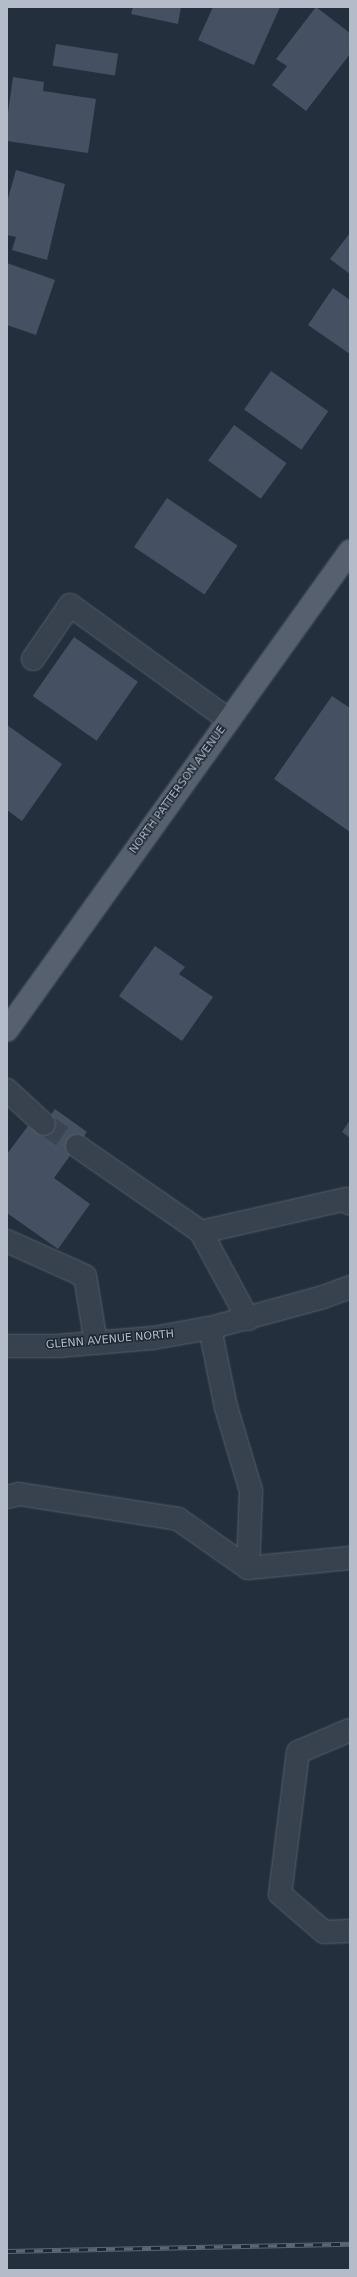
<!DOCTYPE html>
<html>
<head>
<meta charset="utf-8">
<style>
  body { margin:0 }
  #map { position:relative; width:357px; height:2277px; overflow:hidden; background:#242f3e; font-family:"DejaVu Sans",sans-serif }
  div>[style] { position:absolute }
  .building>* { inset:0; background:#455162; transform-origin:0 0 }
  .minor-tunnel>* { height:22px; margin-top:-11px; transform-origin:0; background:repeating-linear-gradient(90deg,#3a4453 0 22px,transparent 0 33px) }
  .roads { filter:drop-shadow(0 0 1px #565f6c) drop-shadow(0 0 1px #565f6c) }
  .minor>* { height:22px; margin:-11px; padding:0 11px; transform-origin:11px; border-radius:11px; background:#38414e }
  .major>* { height:22px; margin:-11px; padding:0 11px; transform-origin:11px; border-radius:11px; background:#56606e }
  .rail>* { height:4.5px; margin-top:-2.25px; transform-origin:0; background:repeating-linear-gradient(90deg,#1d2633 0 9px,#5a6575 0 18px); box-sizing:border-box; border-block:1px solid #5a6575 }
  span { translate:-50% -50%; white-space:nowrap; text-align:center; line-height:1.15; -webkit-text-stroke:3px #1d2633; paint-order:stroke }
  .street-label { font-size:11px; color:#b4bcc9 }
  .frame { position:absolute; inset:0; border:8px solid #b4bcc9; pointer-events:none }
</style>
</head>
<body>
<div id="map">
  <div class="building">
    <div style="clip-path:polygon(133px 7px,181px 7px,178px 24px,131px 14px)"></div>
    <div style="clip-path:polygon(213px 7px,280px 7px,254px 65px,198px 40px)"></div>
    <div style="clip-path:polygon(316px 7px,350px 33px,350px 54px,306px 111px,272px 85px,287px 66px,276px 59px)"></div>
    <div style="left:56px;top:44px;width:63px;height:22px;rotate:9deg"></div>
    <div style="clip-path:polygon(13px 77px,44px 82px,43px 91px,96px 99px,88px 153px,7px 141px,7px 120px)"></div>
    <div style="clip-path:polygon(16px 170px,65px 184px,47px 260px,12px 250px,16px 237px,7px 235px,7px 202px)"></div>
    <div style="clip-path:polygon(350px 233px,350px 274px,330px 259px)"></div>
    <div style="clip-path:polygon(7px 263px,55px 280px,36px 335px,7px 325px)"></div>
    <div style="clip-path:polygon(333px 288px,350px 300px,350px 354px,308px 325px)"></div>
    <div style="left:271px;top:371px;width:70px;height:47px;rotate:35deg"></div>
    <div style="left:234px;top:425px;width:65px;height:44px;rotate:36deg"></div>
    <div style="left:167px;top:498px;width:85px;height:59px;rotate:34deg"></div>
    <div style="left:74px;top:637px;width:78px;height:72px;rotate:35deg"></div>
    <div style="clip-path:polygon(332px 696px,350px 708px,350px 832px,274px 779px)"></div>
    <div style="clip-path:polygon(7px 725px,62px 764px,22px 821px,7px 810px)"></div>
    <div style="clip-path:polygon(155px 946px,185px 967px,179px 974px,213px 997px,182px 1041px,119px 996px)"></div>
    <div style="clip-path:polygon(55px 1109px,87px 1132px,54px 1178px,90px 1204px,58px 1249px,7px 1213px,7px 1154px,28px 1126px,38px 1133px)"></div>
    <div style="clip-path:polygon(350px 1120px,350px 1138px,342px 1132px)"></div>
  </div>
  <div class="minor-tunnel">
    <div style="left:44px;top:1124px;width:40px;rotate:34deg"></div>
  </div>
  <div class="roads">
    <div class="minor">
      <div style="left:33px;top:659px;width:65px;rotate:-55.6deg"></div>
      <div style="left:70px;top:605px;width:196px;rotate:35.9deg"></div>
      <div style="left:7px;top:1090px;width:50px;rotate:42.6deg"></div>
      <div style="left:77px;top:1146px;width:151px;rotate:34.7deg"></div>
      <div style="left:7px;top:1241px;width:85px;rotate:24.2deg"></div>
      <div style="left:85px;top:1276px;width:68px;rotate:80.7deg"></div>
      <div style="left:248px;top:1319px;width:99px;rotate:-118.4deg"></div>
      <div style="left:201px;top:1232px;width:149px;rotate:-12.8deg"></div>
      <div style="left:346px;top:1199px;width:6px;rotate:51deg"></div>
      <div style="left:210px;top:1328px;width:81px;rotate:78.6deg"></div>
      <div style="left:226px;top:1407px;width:88px;rotate:73.4deg"></div>
      <div style="left:251px;top:1491px;width:77px;rotate:92.2deg"></div>
      <div style="left:7px;top:1346px;width:51px"></div>
      <div style="left:58px;top:1346px;width:95px;rotate:-4.8deg"></div>
      <div style="left:153px;top:1338px;width:58px;rotate:-10deg"></div>
      <div style="left:210px;top:1328px;width:117px;rotate:-15.3deg"></div>
      <div style="left:323px;top:1297px;width:29px;rotate:-20deg"></div>
      <div style="left:7px;top:1497px;width:12px;rotate:-14deg"></div>
      <div style="left:19px;top:1494px;width:161px;rotate:8.9deg"></div>
      <div style="left:178px;top:1519px;width:85px;rotate:35deg"></div>
      <div style="left:248px;top:1568px;width:102px;rotate:-5.6deg"></div>
      <div style="left:350px;top:1730px;width:56px;rotate:157.1deg"></div>
      <div style="left:298px;top:1752px;width:143px;rotate:97.2deg"></div>
      <div style="left:280px;top:1894px;width:58px;rotate:40.8deg"></div>
      <div style="left:324px;top:1932px;width:26px;rotate:-2deg"></div>
    </div>
    <div class="major">
      <div style="left:7px;top:1030px;width:589px;rotate:-54.39deg"></div>
    </div>
  </div>
  <div class="rail">
    <div style="left:7px;top:2251px;width:343px;rotate:-1.2deg"></div>
  </div>
  <div class="street-label">
    <span style="left:178px;top:790px;rotate:-54deg">NORTH PATTERSON AVENUE</span>
    <span style="left:110px;top:1340px;rotate:-5deg">GLENN AVENUE NORTH</span>
  </div>
  <div class="frame"></div>
</div>
</body>
</html>
